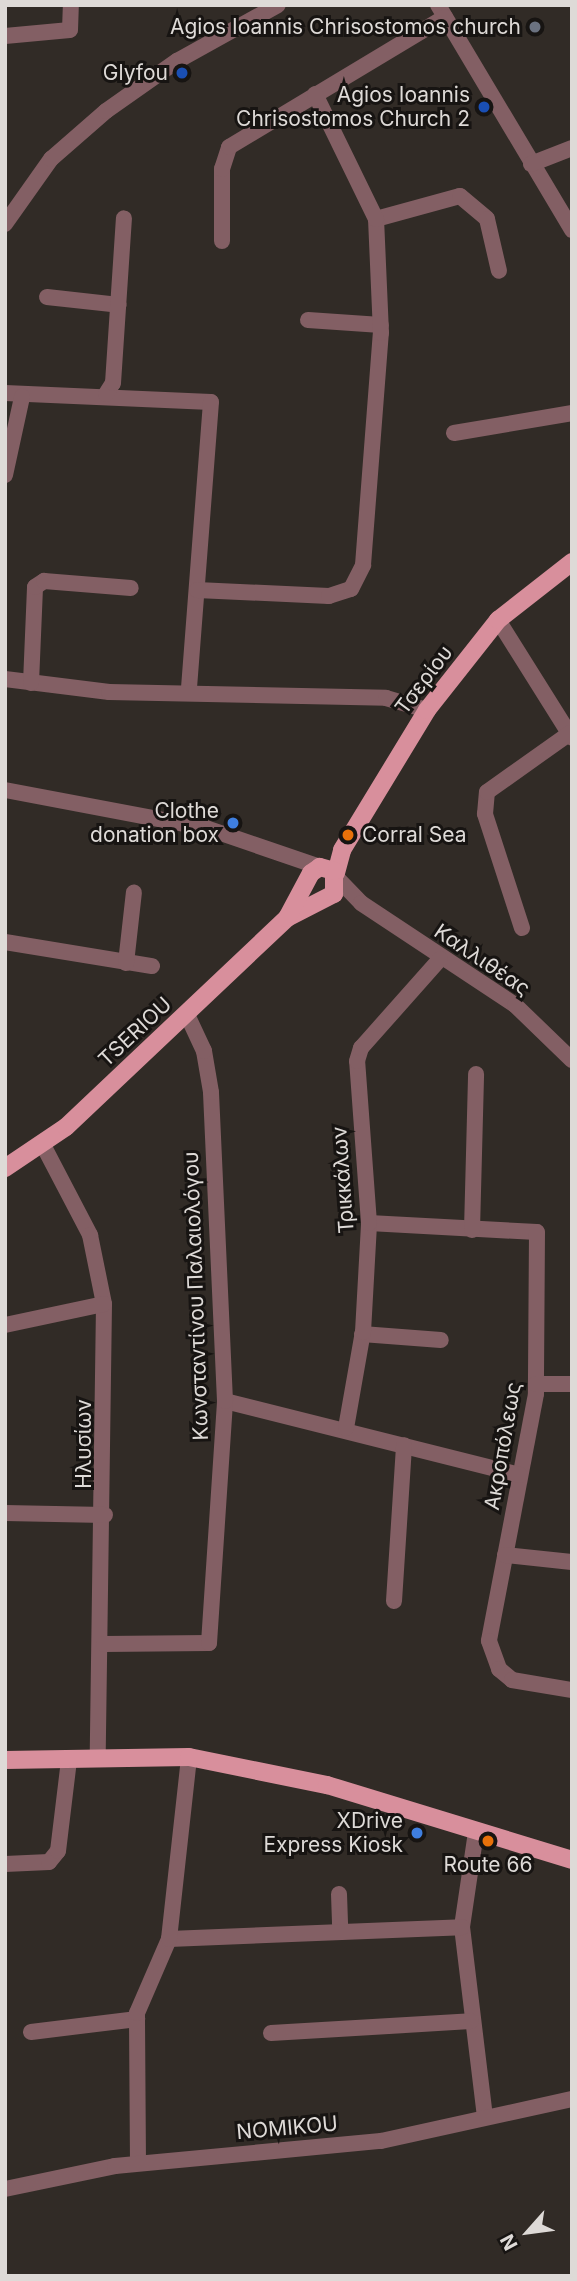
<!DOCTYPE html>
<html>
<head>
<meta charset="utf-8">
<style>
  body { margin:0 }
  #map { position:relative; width:577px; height:2281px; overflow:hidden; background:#312b26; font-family:Inter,sans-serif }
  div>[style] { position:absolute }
  .minor>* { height:16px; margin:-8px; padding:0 8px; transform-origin:8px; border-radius:8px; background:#835f64 }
  .major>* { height:18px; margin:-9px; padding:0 9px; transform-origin:9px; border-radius:9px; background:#d88f9c }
  .dots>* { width:19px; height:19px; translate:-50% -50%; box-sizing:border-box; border:4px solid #171412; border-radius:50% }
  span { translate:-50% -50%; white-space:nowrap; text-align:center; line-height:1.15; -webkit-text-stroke:6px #171412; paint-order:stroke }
  .poi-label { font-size:21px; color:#dedad7 }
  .right { translate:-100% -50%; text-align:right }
  .left { translate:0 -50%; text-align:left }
  .street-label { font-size:21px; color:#dedad7 }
  .frame { position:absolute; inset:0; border:7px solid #dedad7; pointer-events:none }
  .north { position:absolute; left:493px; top:2197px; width:70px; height:70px; -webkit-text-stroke:5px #171412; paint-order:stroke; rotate:242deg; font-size:19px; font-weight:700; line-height:28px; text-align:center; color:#dedad7 }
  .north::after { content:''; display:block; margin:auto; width:24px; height:32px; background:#dedad7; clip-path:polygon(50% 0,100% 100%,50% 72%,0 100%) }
</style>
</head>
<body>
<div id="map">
  <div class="minor">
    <div style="left:438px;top:5px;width:262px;rotate:59.2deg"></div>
    <div style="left:5px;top:36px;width:65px;rotate:-5.3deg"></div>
    <div style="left:70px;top:30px;width:25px;rotate:-88deg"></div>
    <div style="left:531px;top:164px;width:44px;rotate:-21.3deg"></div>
    <div style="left:376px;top:219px;width:87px;rotate:-15.3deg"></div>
    <div style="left:460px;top:196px;width:35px;rotate:40deg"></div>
    <div style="left:487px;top:219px;width:53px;rotate:77deg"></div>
    <div style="left:5px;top:224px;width:80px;rotate:-54.7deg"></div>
    <div style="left:51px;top:159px;width:73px;rotate:-41.1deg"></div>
    <div style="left:106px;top:111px;width:87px;rotate:-35.2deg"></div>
    <div style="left:177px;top:61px;width:115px;rotate:-29deg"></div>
    <div style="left:222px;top:241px;width:72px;rotate:-90deg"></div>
    <div style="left:222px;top:169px;width:23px;rotate:-72deg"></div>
    <div style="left:229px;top:147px;width:252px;rotate:-31deg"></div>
    <div style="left:47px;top:297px;width:72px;rotate:6.3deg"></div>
    <div style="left:308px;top:320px;width:73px;rotate:3.9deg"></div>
    <div style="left:5px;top:393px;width:206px;rotate:2.5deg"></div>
    <div style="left:211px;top:402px;width:288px;rotate:94.4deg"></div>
    <div style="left:106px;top:394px;width:13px;rotate:-58deg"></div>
    <div style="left:113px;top:383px;width:165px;rotate:-86.2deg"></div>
    <div style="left:454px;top:433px;width:120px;rotate:-9.6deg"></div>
    <div style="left:5px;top:475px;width:80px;rotate:-77.7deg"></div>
    <div style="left:197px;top:590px;width:132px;rotate:2.6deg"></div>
    <div style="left:329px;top:596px;width:23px;rotate:-18deg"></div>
    <div style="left:351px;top:589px;width:27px;rotate:-63deg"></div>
    <div style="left:363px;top:565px;width:233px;rotate:-85.6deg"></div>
    <div style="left:381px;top:333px;width:114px;rotate:-92.5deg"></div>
    <div style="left:376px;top:219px;width:139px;rotate:-116deg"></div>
    <div style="left:498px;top:620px;width:139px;rotate:57.9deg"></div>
    <div style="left:5px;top:679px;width:105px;rotate:7.1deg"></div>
    <div style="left:109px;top:692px;width:277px;rotate:1.2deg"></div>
    <div style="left:386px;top:698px;width:43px;rotate:16.3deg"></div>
    <div style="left:31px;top:683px;width:96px;rotate:-87.6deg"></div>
    <div style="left:35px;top:587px;width:11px;rotate:-34deg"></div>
    <div style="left:44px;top:581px;width:87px;rotate:4.6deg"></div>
    <div style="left:5px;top:790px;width:205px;rotate:10.7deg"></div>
    <div style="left:206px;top:828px;width:120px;rotate:18.9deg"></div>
    <div style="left:339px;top:880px;width:32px;rotate:46deg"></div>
    <div style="left:361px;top:903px;width:185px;rotate:33.5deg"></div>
    <div style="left:515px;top:1005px;width:79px;rotate:44deg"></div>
    <div style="left:522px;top:928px;width:120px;rotate:-108deg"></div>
    <div style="left:485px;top:814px;width:22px;rotate:-85deg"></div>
    <div style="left:487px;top:792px;width:102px;rotate:-35.4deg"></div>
    <div style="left:5px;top:942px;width:149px;rotate:9.3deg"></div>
    <div style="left:126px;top:963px;width:71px;rotate:-83.6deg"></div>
    <div style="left:43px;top:1145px;width:102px;rotate:62.4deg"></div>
    <div style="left:90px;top:1235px;width:70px;rotate:78.5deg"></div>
    <div style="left:104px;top:1304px;width:453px;rotate:90.8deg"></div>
    <div style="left:369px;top:1223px;width:168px;rotate:3.1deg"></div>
    <div style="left:537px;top:1232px;width:162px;rotate:90.4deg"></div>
    <div style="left:536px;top:1394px;width:251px;rotate:100.8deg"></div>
    <div style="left:489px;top:1641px;width:30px;rotate:70deg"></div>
    <div style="left:499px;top:1669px;width:17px;rotate:40deg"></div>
    <div style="left:512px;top:1680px;width:61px;rotate:9.5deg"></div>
    <div style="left:472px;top:1230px;width:156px;rotate:-88.5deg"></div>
    <div style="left:5px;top:1325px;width:101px;rotate:-12deg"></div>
    <div style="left:362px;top:1334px;width:79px;rotate:4.3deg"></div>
    <div style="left:536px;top:1384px;width:36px"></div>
    <div style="left:225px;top:1401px;width:304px;rotate:14.1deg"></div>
    <div style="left:346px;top:1428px;width:97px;rotate:-80deg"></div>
    <div style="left:363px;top:1332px;width:109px;rotate:-86.8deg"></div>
    <div style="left:369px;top:1223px;width:162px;rotate:-94.2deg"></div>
    <div style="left:357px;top:1061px;width:14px;rotate:-73deg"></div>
    <div style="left:361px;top:1048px;width:119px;rotate:-48.4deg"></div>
    <div style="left:5px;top:1513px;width:100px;rotate:1.1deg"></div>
    <div style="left:505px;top:1555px;width:67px;rotate:6deg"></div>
    <div style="left:394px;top:1601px;width:156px;rotate:-86.3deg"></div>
    <div style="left:104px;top:1644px;width:105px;rotate:-0.5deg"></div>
    <div style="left:209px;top:1643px;width:243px;rotate:-86.2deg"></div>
    <div style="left:225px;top:1401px;width:309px;rotate:-92.6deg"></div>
    <div style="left:211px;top:1092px;width:42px;rotate:-99.7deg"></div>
    <div style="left:204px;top:1051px;width:40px;rotate:-115deg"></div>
    <div style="left:476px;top:1832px;width:96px;rotate:98.4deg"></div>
    <div style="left:462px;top:1927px;width:191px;rotate:83.1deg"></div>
    <div style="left:5px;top:1864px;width:44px;rotate:-2.6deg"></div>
    <div style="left:49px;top:1862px;width:14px;rotate:-51deg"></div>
    <div style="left:58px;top:1851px;width:92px;rotate:-83.1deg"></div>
    <div style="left:339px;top:1894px;width:38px;rotate:88deg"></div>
    <div style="left:169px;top:1939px;width:293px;rotate:-2.3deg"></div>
    <div style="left:31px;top:2032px;width:107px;rotate:-7deg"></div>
    <div style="left:271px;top:2033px;width:200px;rotate:-3.4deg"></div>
    <div style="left:138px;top:2163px;width:150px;rotate:-90.4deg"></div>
    <div style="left:137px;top:2013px;width:81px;rotate:-66.6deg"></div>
    <div style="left:169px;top:1939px;width:183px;rotate:-83.7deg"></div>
    <div style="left:5px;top:2189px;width:112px;rotate:-11.8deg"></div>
    <div style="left:115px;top:2166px;width:267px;rotate:-5.4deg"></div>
    <div style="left:381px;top:2141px;width:196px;rotate:-12.4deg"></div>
  </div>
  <div class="major">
    <div style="left:336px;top:873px;width:24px;rotate:-75deg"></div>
    <div style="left:342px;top:850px;width:164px;rotate:-58.7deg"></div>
    <div style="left:427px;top:710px;width:115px;rotate:-51.7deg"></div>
    <div style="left:498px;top:620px;width:94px;rotate:-38.1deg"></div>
    <div style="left:5px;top:1168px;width:73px;rotate:-33.9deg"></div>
    <div style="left:66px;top:1127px;width:304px;rotate:-43.4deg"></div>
    <div style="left:287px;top:918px;width:53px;rotate:-27.1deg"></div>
    <div style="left:334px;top:894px;width:23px;rotate:-90deg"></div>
    <div style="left:334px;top:871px;width:15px;rotate:-164deg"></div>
    <div style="left:320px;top:867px;width:11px;rotate:146deg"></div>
    <div style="left:311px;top:873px;width:51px;rotate:118.1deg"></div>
    <div style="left:5px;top:1760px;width:184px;rotate:-0.9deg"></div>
    <div style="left:189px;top:1757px;width:141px;rotate:11.5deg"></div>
    <div style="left:327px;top:1785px;width:256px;rotate:17deg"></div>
  </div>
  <div class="dots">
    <div style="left:535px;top:27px;background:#6b7280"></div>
    <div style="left:182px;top:73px;background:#1a4fb4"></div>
    <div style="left:484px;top:107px;background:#1a4fb4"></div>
    <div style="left:233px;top:823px;background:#3f7fe0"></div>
    <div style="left:348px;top:835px;background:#e8710a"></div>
    <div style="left:417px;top:1833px;background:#3f7fe0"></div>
    <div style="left:488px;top:1841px;background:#e8710a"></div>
  </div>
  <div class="poi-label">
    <span class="right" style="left:521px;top:27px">Agios Ioannis Chrisostomos church</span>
    <span class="right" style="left:168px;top:73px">Glyfou</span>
    <span class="right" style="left:470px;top:107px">Agios Ioannis<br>Chrisostomos Church 2</span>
    <span class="right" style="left:219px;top:823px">Clothe<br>donation box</span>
    <span class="left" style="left:362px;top:835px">Corral Sea</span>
    <span class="right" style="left:403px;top:1833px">XDrive<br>Express Kiosk</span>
    <span style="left:488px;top:1865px">Route 66</span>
  </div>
  <div class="street-label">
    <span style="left:424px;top:680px;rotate:-53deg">Τσερίου</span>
    <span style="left:482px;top:960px;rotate:34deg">Καλλιθέας</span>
    <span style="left:135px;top:1032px;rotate:-43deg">TSERIOU</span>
    <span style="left:343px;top:1180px;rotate:-94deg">Τρικκάλων</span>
    <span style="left:196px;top:1296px;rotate:-92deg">Κωνσταντίνου Παλαιολόγου</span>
    <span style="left:84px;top:1444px;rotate:-90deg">Ηλυσίων</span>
    <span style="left:503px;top:1446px;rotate:-80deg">Ακροπόλεως</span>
    <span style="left:287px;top:2128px;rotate:-5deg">NOMIKOU</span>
  </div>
  <div class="frame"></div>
  <div class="north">N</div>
</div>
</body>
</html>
